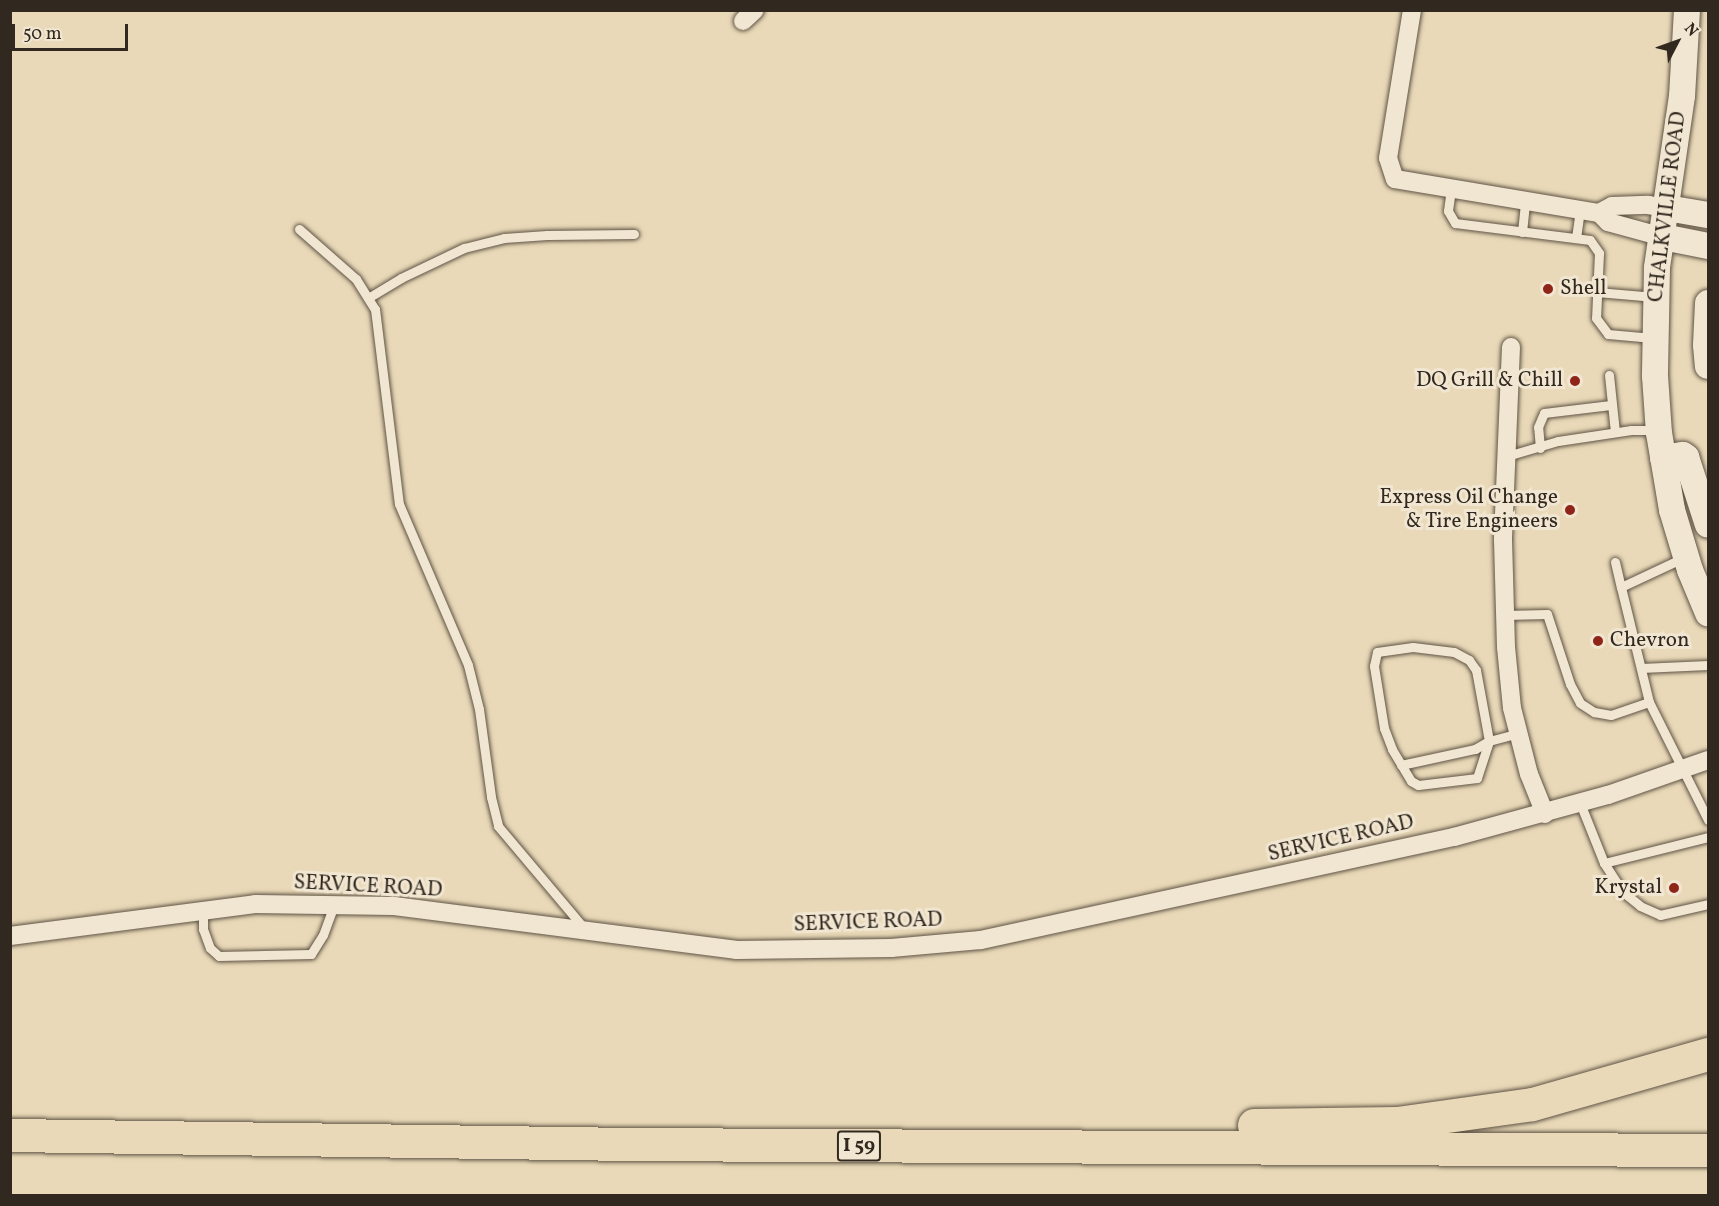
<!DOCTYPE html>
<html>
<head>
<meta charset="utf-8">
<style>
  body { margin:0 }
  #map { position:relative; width:1719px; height:1206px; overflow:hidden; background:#e9d9b8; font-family:Vollkorn,serif }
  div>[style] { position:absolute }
  .roads { filter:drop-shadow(0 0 2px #5f5445) drop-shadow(0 0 2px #5f5445) }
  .lane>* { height:9px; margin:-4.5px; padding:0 4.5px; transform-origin:4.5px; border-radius:4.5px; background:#f1e6d1 }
  .street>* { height:18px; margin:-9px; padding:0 9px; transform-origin:9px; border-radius:9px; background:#f1e6d1 }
  .secondary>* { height:26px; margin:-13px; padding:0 13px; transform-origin:13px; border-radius:13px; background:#f1e6d1 }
  .highway>* { height:33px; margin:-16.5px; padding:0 16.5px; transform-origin:16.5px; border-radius:16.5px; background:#e9d9b8 }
  .dots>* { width:16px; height:16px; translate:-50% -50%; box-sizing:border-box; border:3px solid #f1e6d1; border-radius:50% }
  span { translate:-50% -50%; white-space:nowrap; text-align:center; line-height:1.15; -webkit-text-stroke:6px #f1e6d1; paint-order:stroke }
  .shield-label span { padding:2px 4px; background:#f1e6d1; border:2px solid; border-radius:4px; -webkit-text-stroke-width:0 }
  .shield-label { font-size:20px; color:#31281f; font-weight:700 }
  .street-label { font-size:21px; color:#31281f }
  .poi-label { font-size:21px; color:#31281f }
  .left { translate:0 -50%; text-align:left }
  .right { translate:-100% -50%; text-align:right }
  .frame { position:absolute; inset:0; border:12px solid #31281f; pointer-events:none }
  .north { position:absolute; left:1647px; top:12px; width:60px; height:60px; -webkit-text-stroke:4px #f1e6d1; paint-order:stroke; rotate:49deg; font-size:16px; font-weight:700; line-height:24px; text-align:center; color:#31281f }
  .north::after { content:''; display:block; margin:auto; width:21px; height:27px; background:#31281f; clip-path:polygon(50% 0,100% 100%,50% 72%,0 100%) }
  .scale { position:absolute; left:12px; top:24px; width:116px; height:27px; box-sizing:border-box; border:3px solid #31281f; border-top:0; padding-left:8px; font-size:18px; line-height:21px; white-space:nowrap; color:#31281f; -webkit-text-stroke:4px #f1e6d1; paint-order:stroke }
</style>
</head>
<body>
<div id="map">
  <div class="roads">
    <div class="lane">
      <div style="left:1451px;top:189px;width:22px;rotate:98deg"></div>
      <div style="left:1448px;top:211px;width:14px;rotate:60deg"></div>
      <div style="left:1455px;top:223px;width:136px;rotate:7.2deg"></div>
      <div style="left:1590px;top:240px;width:16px;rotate:55deg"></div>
      <div style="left:1599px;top:253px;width:65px;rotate:92.6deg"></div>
      <div style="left:1596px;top:318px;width:20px;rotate:53deg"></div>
      <div style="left:1608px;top:334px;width:45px;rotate:5.1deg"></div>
      <div style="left:299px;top:229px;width:76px;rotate:41.3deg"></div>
      <div style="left:356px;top:279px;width:36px;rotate:58deg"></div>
      <div style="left:375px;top:309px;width:196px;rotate:83deg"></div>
      <div style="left:399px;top:504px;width:175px;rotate:66.8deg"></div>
      <div style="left:468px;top:665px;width:45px;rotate:76deg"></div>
      <div style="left:479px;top:709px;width:89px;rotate:82.2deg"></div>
      <div style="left:491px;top:797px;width:30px;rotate:76deg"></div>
      <div style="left:498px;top:826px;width:133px;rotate:49.9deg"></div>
      <div style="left:1522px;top:232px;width:31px;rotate:-84deg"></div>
      <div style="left:1576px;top:238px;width:28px;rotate:-82deg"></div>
      <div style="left:1597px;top:292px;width:58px;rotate:4.9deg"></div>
      <div style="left:368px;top:298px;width:39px;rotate:-31deg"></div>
      <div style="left:401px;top:278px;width:70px;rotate:-25.5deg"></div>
      <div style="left:464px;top:248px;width:41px;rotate:-14deg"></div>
      <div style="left:504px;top:238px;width:43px;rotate:-4deg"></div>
      <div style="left:547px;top:235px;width:87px;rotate:-0.7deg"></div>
      <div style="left:1609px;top:375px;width:57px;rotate:84deg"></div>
      <div style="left:1540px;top:448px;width:21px;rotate:-95deg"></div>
      <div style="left:1538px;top:427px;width:15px;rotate:-67deg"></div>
      <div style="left:1544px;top:413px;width:67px;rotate:-6.8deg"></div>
      <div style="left:1507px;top:456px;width:53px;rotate:-16.4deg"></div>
      <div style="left:1558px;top:441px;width:74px;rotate:-8.6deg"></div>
      <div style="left:1631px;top:430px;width:26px"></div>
      <div style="left:1615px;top:562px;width:26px;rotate:77deg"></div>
      <div style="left:1505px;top:615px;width:42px;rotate:-1.4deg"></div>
      <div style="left:1547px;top:614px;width:74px;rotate:71.8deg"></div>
      <div style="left:1570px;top:684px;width:21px;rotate:62deg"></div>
      <div style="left:1580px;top:703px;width:17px;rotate:33deg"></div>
      <div style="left:1594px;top:712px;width:17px;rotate:10deg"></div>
      <div style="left:1611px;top:715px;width:40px;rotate:-18.9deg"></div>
      <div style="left:1649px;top:702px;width:132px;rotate:63.4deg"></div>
      <div style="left:1413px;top:647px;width:41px;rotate:7deg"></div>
      <div style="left:1454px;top:652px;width:17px;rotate:28deg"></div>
      <div style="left:1469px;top:660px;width:12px;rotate:55deg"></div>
      <div style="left:1476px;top:670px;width:72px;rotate:79.6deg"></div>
      <div style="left:1489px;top:741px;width:39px;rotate:108deg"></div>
      <div style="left:1477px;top:778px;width:59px;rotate:173.2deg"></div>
      <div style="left:1418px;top:785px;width:8px;rotate:-150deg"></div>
      <div style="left:1411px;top:781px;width:37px;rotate:-121deg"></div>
      <div style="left:1392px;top:749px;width:22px;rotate:-111deg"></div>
      <div style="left:1384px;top:728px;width:63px;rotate:-99.2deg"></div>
      <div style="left:1374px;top:666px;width:14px;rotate:-78deg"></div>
      <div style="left:1377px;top:652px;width:36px;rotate:-8deg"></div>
      <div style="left:1641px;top:668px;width:67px;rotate:-2.6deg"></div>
      <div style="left:1649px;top:702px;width:118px;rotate:-103.7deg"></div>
      <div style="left:1621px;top:587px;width:71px;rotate:-25.1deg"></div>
      <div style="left:1401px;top:765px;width:76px;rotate:-12.2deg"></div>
      <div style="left:1475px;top:749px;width:16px;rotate:-30deg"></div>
      <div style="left:1489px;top:741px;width:31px;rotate:-15deg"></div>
      <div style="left:1580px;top:803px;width:65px;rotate:68.2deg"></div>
      <div style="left:1604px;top:863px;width:35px;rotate:57deg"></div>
      <div style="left:1623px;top:892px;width:22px;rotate:39deg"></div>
      <div style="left:1640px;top:906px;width:22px;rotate:24deg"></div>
      <div style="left:1660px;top:915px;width:49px;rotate:-12.9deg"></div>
      <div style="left:1604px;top:863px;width:107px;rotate:-14deg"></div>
      <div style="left:203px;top:910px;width:19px;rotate:90deg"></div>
      <div style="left:203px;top:929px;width:20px;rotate:70deg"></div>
      <div style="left:210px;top:948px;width:12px;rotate:42deg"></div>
      <div style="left:219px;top:956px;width:92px;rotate:-1.2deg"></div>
      <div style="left:311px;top:954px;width:22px;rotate:-58deg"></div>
      <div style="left:323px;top:935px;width:32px;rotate:-70deg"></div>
    </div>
    <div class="street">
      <div style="left:1412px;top:10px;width:150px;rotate:99.2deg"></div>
      <div style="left:1388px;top:158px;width:22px;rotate:72deg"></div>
      <div style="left:1395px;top:179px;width:207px;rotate:9.5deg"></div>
      <div style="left:1599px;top:213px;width:15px;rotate:-28deg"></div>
      <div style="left:1612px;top:206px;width:36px;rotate:-2deg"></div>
      <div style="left:1648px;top:205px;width:19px;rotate:9deg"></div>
      <div style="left:743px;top:21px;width:16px;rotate:-43deg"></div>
      <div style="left:1599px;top:213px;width:13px;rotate:45deg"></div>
      <div style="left:1608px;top:222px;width:57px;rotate:15.3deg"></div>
      <div style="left:1511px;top:347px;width:193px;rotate:92.4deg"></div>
      <div style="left:1503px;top:540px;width:107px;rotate:88.4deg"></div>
      <div style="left:1506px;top:647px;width:61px;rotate:84.4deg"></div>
      <div style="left:1512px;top:708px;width:68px;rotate:75.6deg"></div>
      <div style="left:1529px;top:774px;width:43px;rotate:68.2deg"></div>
      <div style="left:10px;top:936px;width:247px;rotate:-7.4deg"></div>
      <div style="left:255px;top:904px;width:139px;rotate:0.8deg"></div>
      <div style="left:394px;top:906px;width:346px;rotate:7.3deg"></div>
      <div style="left:737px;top:950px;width:154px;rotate:-0.7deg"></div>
      <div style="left:891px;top:948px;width:90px;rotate:-5.1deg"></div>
      <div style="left:981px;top:940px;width:484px;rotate:-12.3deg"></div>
      <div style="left:1454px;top:837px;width:160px;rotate:-15.3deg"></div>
      <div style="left:1608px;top:795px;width:106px;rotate:-19.3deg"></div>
    </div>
    <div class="secondary">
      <div style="left:1687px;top:10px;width:86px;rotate:93.3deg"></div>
      <div style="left:1682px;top:96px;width:174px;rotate:98.3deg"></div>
      <div style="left:1657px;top:268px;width:108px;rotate:91.1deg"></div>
      <div style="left:1655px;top:376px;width:57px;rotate:86deg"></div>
      <div style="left:1659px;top:433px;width:78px;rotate:80.4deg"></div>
      <div style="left:1672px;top:510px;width:63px;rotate:73.3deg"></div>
      <div style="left:1690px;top:570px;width:47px;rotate:67.3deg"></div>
      <div style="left:1667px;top:208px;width:42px;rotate:9.7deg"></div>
      <div style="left:1663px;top:237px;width:46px;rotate:11.3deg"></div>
      <div style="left:1708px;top:303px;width:42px;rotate:92.7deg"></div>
      <div style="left:1706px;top:345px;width:21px;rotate:85deg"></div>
      <div style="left:1663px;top:458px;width:20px;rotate:-9deg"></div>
      <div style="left:1683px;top:455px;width:4px;rotate:34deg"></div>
      <div style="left:1686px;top:457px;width:71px;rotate:72.1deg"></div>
    </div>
    <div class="highway">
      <div style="left:1254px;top:1125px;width:143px;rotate:-0.8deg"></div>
      <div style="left:1397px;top:1123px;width:136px;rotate:-8deg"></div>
      <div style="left:1532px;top:1104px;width:183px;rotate:-15.9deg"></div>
      <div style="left:10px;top:1135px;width:622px;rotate:0.83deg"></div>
      <div style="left:632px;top:1144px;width:1076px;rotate:0.32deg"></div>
    </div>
  </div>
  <div class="dots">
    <div style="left:1548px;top:289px;background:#8f2418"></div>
    <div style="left:1575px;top:381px;background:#8f2418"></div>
    <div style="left:1570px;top:510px;background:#8f2418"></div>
    <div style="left:1598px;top:641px;background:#8f2418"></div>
    <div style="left:1674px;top:888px;background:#8f2418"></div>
  </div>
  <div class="shield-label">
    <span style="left:859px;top:1146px">I 59</span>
  </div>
  <div class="street-label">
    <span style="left:1668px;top:207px;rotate:-83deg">CHALKVILLE ROAD</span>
    <span style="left:1341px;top:839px;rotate:-13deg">SERVICE ROAD</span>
    <span style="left:368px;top:887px;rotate:3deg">SERVICE ROAD</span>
    <span style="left:868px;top:923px;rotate:-2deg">SERVICE ROAD</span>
  </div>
  <div class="poi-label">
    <span class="left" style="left:1560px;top:289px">Shell</span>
    <span class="right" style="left:1563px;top:381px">DQ Grill &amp; Chill</span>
    <span class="right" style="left:1558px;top:510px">Express Oil Change<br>&amp; Tire Engineers</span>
    <span class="left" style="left:1610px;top:641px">Chevron</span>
    <span class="right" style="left:1662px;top:888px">Krystal</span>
  </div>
  <div class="frame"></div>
  <div class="north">N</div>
  <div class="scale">50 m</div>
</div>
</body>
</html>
